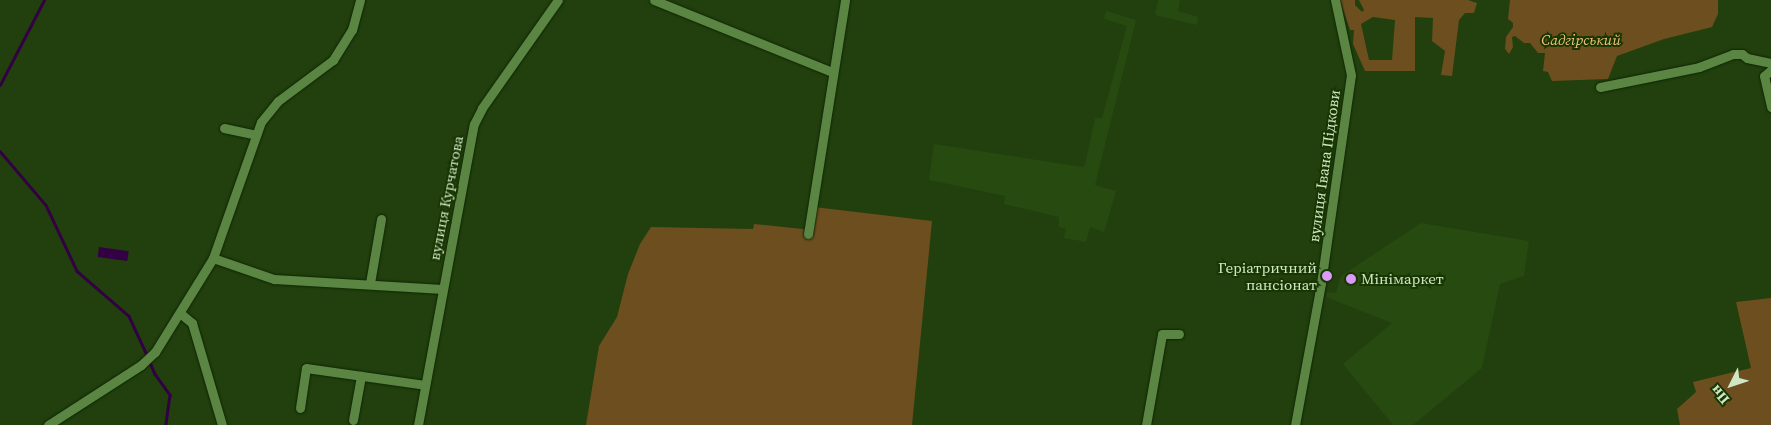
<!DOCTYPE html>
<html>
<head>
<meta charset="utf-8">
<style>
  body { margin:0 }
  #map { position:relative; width:1771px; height:425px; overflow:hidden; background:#21400d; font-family:"Source Serif 4",serif }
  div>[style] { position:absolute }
  .built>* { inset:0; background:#274a11 }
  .green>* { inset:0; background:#6d4e1f }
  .water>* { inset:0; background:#320043; transform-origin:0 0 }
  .stream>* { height:2.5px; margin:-1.25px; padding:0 1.25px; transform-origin:1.25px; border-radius:1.25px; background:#320043 }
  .roads { filter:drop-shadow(0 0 1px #0f2503) drop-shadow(0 0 1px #0f2503) }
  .minor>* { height:9px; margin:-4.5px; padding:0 4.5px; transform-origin:4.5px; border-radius:4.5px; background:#5a8543 }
  .dots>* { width:14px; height:14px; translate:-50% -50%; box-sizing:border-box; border:2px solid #173602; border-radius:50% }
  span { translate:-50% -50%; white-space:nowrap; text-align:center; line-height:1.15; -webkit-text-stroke:4px #173602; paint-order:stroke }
  .park-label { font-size:15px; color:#f3c177; font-style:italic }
  .street-label { font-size:15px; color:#cfe7c4 }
  .poi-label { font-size:15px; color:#cfe7c4 }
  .right { translate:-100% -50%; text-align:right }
  .left { translate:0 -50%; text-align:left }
  .north { position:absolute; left:1706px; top:360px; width:50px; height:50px; -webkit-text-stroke:4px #173602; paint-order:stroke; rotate:229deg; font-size:14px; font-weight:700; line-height:20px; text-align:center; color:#cfe7c4 }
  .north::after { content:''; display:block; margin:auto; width:18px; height:22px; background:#cfe7c4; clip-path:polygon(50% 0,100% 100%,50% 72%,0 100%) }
</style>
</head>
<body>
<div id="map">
  <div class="built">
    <div style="clip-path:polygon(1158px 0,1180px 0,1178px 11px,1198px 17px,1197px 25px,1155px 15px)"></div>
    <div style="clip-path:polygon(1106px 11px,1136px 20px,1095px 185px,1116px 191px,1104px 232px,1090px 227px,1086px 242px,1064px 238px,1066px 229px,1059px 227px,1059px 217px,1004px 204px,1005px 196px,929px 180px,934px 144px,1082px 167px,1085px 165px,1095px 118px,1102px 118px,1127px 26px,1104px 19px)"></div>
    <div style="clip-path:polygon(1421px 223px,1529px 241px,1524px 276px,1500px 284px,1482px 368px,1413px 425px,1393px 425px,1343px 364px,1392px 323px,1326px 297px,1327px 292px,1336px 293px,1341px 276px)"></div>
  </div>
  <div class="green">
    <div style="clip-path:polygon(evenodd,1340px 0,1355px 0,1355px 5px,1362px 12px,1364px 10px,1359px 0,1468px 0,1477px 3px,1474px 13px,1465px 13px,1459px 20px,1452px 76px,1441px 75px,1445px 51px,1432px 41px,1433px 18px,1415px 17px,1415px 71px,1365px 71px,1353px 44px,1354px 30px,1350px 30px,1340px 0,1373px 17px,1395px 20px,1392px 60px,1369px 60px,1361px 24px,1373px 17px)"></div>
    <div style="clip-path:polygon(1510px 0,1718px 0,1718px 14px,1712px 27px,1664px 39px,1617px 56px,1608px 79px,1552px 81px,1548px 72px,1543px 71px,1545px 53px,1538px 53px,1530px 43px,1524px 43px,1515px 36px,1512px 37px,1513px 47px,1509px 54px,1505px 49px,1506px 37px,1513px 27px,1513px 23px,1508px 19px)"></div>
    <div style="clip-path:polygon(814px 207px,932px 221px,912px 425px,586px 425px,599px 346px,617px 317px,628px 274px,640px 244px,651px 227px,753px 229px,754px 224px,812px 230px)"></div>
    <div style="clip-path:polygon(1771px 298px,1771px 425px,1680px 425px,1677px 409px,1696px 392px,1693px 382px,1751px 368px,1736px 302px)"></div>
  </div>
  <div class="water">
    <div style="left:99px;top:247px;width:30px;height:10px;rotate:8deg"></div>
  </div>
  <div class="stream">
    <div style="left:0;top:85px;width:96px;rotate:-62.6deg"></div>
    <div style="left:0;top:151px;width:71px;rotate:49.6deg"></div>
    <div style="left:46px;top:205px;width:73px;rotate:64.8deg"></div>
    <div style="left:77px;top:271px;width:69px;rotate:40.9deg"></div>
    <div style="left:129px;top:316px;width:43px;rotate:65.2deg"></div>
    <div style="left:149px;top:360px;width:15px;rotate:67deg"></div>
    <div style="left:155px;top:374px;width:26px;rotate:54deg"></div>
    <div style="left:170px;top:395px;width:30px;rotate:98deg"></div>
  </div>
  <div class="roads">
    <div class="minor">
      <div style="left:654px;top:0;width:192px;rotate:22deg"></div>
      <div style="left:1771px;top:70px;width:9px;rotate:139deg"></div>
      <div style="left:1764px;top:76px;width:32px;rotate:77deg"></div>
      <div style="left:1600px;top:87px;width:101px;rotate:-11.4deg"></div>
      <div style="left:1699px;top:67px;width:36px;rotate:-21deg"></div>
      <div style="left:1733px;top:54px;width:9px"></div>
      <div style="left:1742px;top:54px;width:6px;rotate:39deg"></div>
      <div style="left:1747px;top:58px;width:25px;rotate:12deg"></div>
      <div style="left:224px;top:128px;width:33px;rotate:12deg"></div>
      <div style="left:808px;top:234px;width:237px;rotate:-81deg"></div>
      <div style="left:213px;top:258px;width:65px;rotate:19deg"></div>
      <div style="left:274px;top:279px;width:169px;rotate:3.4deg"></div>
      <div style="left:370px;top:283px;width:65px;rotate:-80.2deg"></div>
      <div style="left:180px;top:313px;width:16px;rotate:40deg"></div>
      <div style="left:192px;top:323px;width:106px;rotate:73.6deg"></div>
      <div style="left:300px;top:408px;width:40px;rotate:-81.5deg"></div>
      <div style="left:306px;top:368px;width:120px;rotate:8.1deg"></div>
      <div style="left:353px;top:420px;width:45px;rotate:-79.7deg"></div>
      <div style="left:48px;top:425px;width:111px;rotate:-32.8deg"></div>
      <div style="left:141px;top:365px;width:19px;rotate:-43deg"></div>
      <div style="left:155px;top:352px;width:110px;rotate:-58.3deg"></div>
      <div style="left:213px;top:258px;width:144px;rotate:-70.6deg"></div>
      <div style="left:261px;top:122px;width:27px;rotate:-51deg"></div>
      <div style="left:278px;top:101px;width:69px;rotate:-36.7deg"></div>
      <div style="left:333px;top:60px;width:36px;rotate:-58deg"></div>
      <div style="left:352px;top:30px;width:31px;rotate:-75deg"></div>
      <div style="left:418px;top:425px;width:306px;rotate:-79.5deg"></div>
      <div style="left:474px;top:124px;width:18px;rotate:-63deg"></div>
      <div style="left:482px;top:108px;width:132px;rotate:-54.9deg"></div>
      <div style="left:1146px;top:425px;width:92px;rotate:-80deg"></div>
      <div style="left:1162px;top:334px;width:17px"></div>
      <div style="left:1295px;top:425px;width:144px;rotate:-79.6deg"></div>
      <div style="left:1321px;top:283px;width:210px;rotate:-81.8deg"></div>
      <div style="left:1351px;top:75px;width:77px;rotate:-102deg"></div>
    </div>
  </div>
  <div class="dots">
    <div style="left:1327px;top:276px;background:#db9af6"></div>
    <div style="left:1351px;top:279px;background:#db9af6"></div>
  </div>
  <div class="park-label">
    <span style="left:1581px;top:40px">Садгірський</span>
  </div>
  <div class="street-label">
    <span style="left:1324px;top:166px;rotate:-82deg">вулиця Івана Підкови</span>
    <span style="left:446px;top:198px;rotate:-79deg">вулиця Курчатова</span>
  </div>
  <div class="poi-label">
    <span class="right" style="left:1317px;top:276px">Геріатричний<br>пансіонат</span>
    <span class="left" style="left:1361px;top:279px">Мінімаркет</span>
  </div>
  <div class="north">Пн</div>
</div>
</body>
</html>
